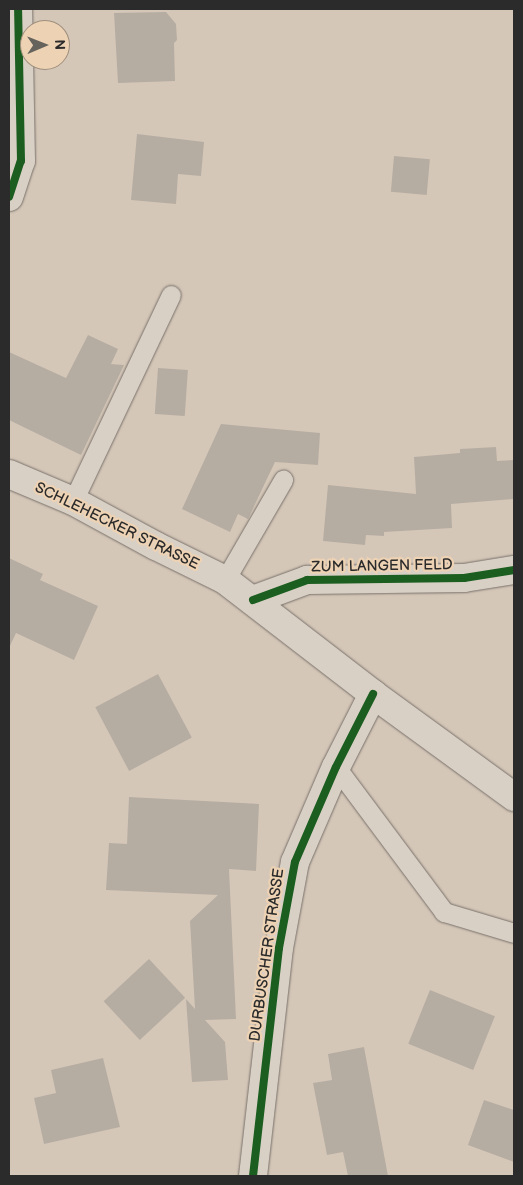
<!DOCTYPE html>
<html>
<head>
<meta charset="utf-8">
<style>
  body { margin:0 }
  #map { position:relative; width:523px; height:1185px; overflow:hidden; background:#d5c7b8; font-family:"Balsamiq Sans",sans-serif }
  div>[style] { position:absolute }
  .building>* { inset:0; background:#b6ada2; transform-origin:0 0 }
  .roads { filter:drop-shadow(0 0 1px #78716a) drop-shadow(0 0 1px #78716a) }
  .service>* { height:19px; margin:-9.5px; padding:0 9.5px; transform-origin:9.5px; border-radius:9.5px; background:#d9d0c5 }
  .minor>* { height:28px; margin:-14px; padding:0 14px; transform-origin:14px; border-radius:14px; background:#d9d0c5 }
  .secondary>* { height:28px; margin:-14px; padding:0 14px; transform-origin:14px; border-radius:14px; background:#d9d0c5 }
  .cycleway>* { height:8px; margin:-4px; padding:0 4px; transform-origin:4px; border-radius:4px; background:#1b5e20 }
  span { translate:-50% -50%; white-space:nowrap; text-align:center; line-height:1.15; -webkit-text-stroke:4.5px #edd2b4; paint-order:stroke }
  .street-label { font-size:15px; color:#2b2b2b }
  .frame { position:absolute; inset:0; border:10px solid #2b2b2b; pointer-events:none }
  .north { position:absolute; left:20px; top:20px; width:50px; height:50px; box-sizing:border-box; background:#edd2b4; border:1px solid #9f8f7d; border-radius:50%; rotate:89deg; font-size:14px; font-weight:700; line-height:20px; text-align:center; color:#2b2b2b }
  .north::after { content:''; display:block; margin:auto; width:18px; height:22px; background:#66625c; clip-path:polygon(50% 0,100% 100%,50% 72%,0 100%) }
</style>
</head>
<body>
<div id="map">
  <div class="building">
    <div style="clip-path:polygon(166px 12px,176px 24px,177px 40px,174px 43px,175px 81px,118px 83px,114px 13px)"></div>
    <div style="clip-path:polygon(137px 134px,204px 142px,201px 176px,178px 174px,176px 204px,131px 200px)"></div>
    <div style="left:394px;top:156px;width:36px;height:36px;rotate:5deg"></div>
    <div style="clip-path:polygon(88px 335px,118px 349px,111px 364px,124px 365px,81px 455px,9px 420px,9px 352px,66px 378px)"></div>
    <div style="left:158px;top:368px;width:30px;height:46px;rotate:4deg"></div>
    <div style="clip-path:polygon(221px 424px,320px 433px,318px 465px,275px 462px,248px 519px,238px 514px,230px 532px,182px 509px)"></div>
    <div style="clip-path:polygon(496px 447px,497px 461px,514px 460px,514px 499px,451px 504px,452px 528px,384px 532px,384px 536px,366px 535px,365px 545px,323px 541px,328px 485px,416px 494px,414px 457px,460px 453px,460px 449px)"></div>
    <div style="clip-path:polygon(9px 558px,43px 574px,40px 580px,98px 606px,74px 660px,16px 633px,9px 648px)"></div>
    <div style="left:158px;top:674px;width:72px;height:71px;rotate:62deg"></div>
    <div style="clip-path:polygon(129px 797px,259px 804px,256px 871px,229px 869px,236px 1019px,205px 1020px,225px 1042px,228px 1080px,192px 1082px,186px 999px,195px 1009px,190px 921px,218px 895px,106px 890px,109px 843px,127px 844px)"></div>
    <div style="left:149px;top:959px;width:53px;height:62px;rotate:47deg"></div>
    <div style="left:430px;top:990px;width:70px;height:58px;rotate:22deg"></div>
    <div style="clip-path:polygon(364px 1047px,382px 1144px,388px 1176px,348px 1176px,343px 1152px,327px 1155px,313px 1083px,332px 1080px,328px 1054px)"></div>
    <div style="clip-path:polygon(103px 1058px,120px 1127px,44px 1144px,34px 1098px,56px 1093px,51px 1070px)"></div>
    <div style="clip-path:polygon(484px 1100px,514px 1110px,514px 1162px,468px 1145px)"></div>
  </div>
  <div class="roads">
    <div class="service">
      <div style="left:73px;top:501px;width:228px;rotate:-64.6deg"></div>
      <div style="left:225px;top:580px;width:116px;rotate:-59.9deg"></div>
      <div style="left:336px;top:767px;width:181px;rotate:53.3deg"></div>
      <div style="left:444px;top:912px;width:73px;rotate:16.7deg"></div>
    </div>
    <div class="minor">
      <div style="left:9px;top:197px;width:38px;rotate:-72deg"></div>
      <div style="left:21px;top:161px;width:152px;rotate:-91.1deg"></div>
      <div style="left:253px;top:600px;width:58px;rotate:-20.3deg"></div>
      <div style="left:307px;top:580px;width:157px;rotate:-0.7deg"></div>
      <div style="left:464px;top:578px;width:51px;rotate:-9.1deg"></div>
      <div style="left:253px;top:1176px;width:229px;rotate:-83.5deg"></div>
      <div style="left:279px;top:948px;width:87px;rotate:-79.5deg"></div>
      <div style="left:295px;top:862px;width:103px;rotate:-66.7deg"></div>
      <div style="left:336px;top:767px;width:82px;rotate:-63.1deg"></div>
    </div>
    <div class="secondary">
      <div style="left:9px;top:474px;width:69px;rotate:22.9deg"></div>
      <div style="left:73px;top:501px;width:94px;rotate:28.5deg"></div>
      <div style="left:156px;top:546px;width:77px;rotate:26.2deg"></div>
      <div style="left:225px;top:580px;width:187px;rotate:37.6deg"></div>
      <div style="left:373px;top:694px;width:175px;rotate:36.1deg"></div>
    </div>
  </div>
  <div class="cycleway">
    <div style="left:9px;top:197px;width:38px;rotate:-72deg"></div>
    <div style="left:21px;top:161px;width:152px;rotate:-91.1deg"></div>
    <div style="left:253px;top:600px;width:58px;rotate:-20.3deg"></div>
    <div style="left:307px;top:580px;width:157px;rotate:-0.7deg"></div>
    <div style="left:464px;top:578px;width:51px;rotate:-9.1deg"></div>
    <div style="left:253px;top:1176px;width:229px;rotate:-83.5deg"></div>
    <div style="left:279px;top:948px;width:87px;rotate:-79.5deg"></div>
    <div style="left:295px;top:862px;width:103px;rotate:-66.7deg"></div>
    <div style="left:336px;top:767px;width:82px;rotate:-63.1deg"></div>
  </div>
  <div class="street-label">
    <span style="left:117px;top:526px;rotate:26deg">SCHLEHECKER STRASSE</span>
    <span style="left:382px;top:566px;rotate:-1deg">ZUM LANGEN FELD</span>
    <span style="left:267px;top:955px;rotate:-82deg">DURBUSCHER STRASSE</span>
  </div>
  <div class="frame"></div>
  <div class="north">N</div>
</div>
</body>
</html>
